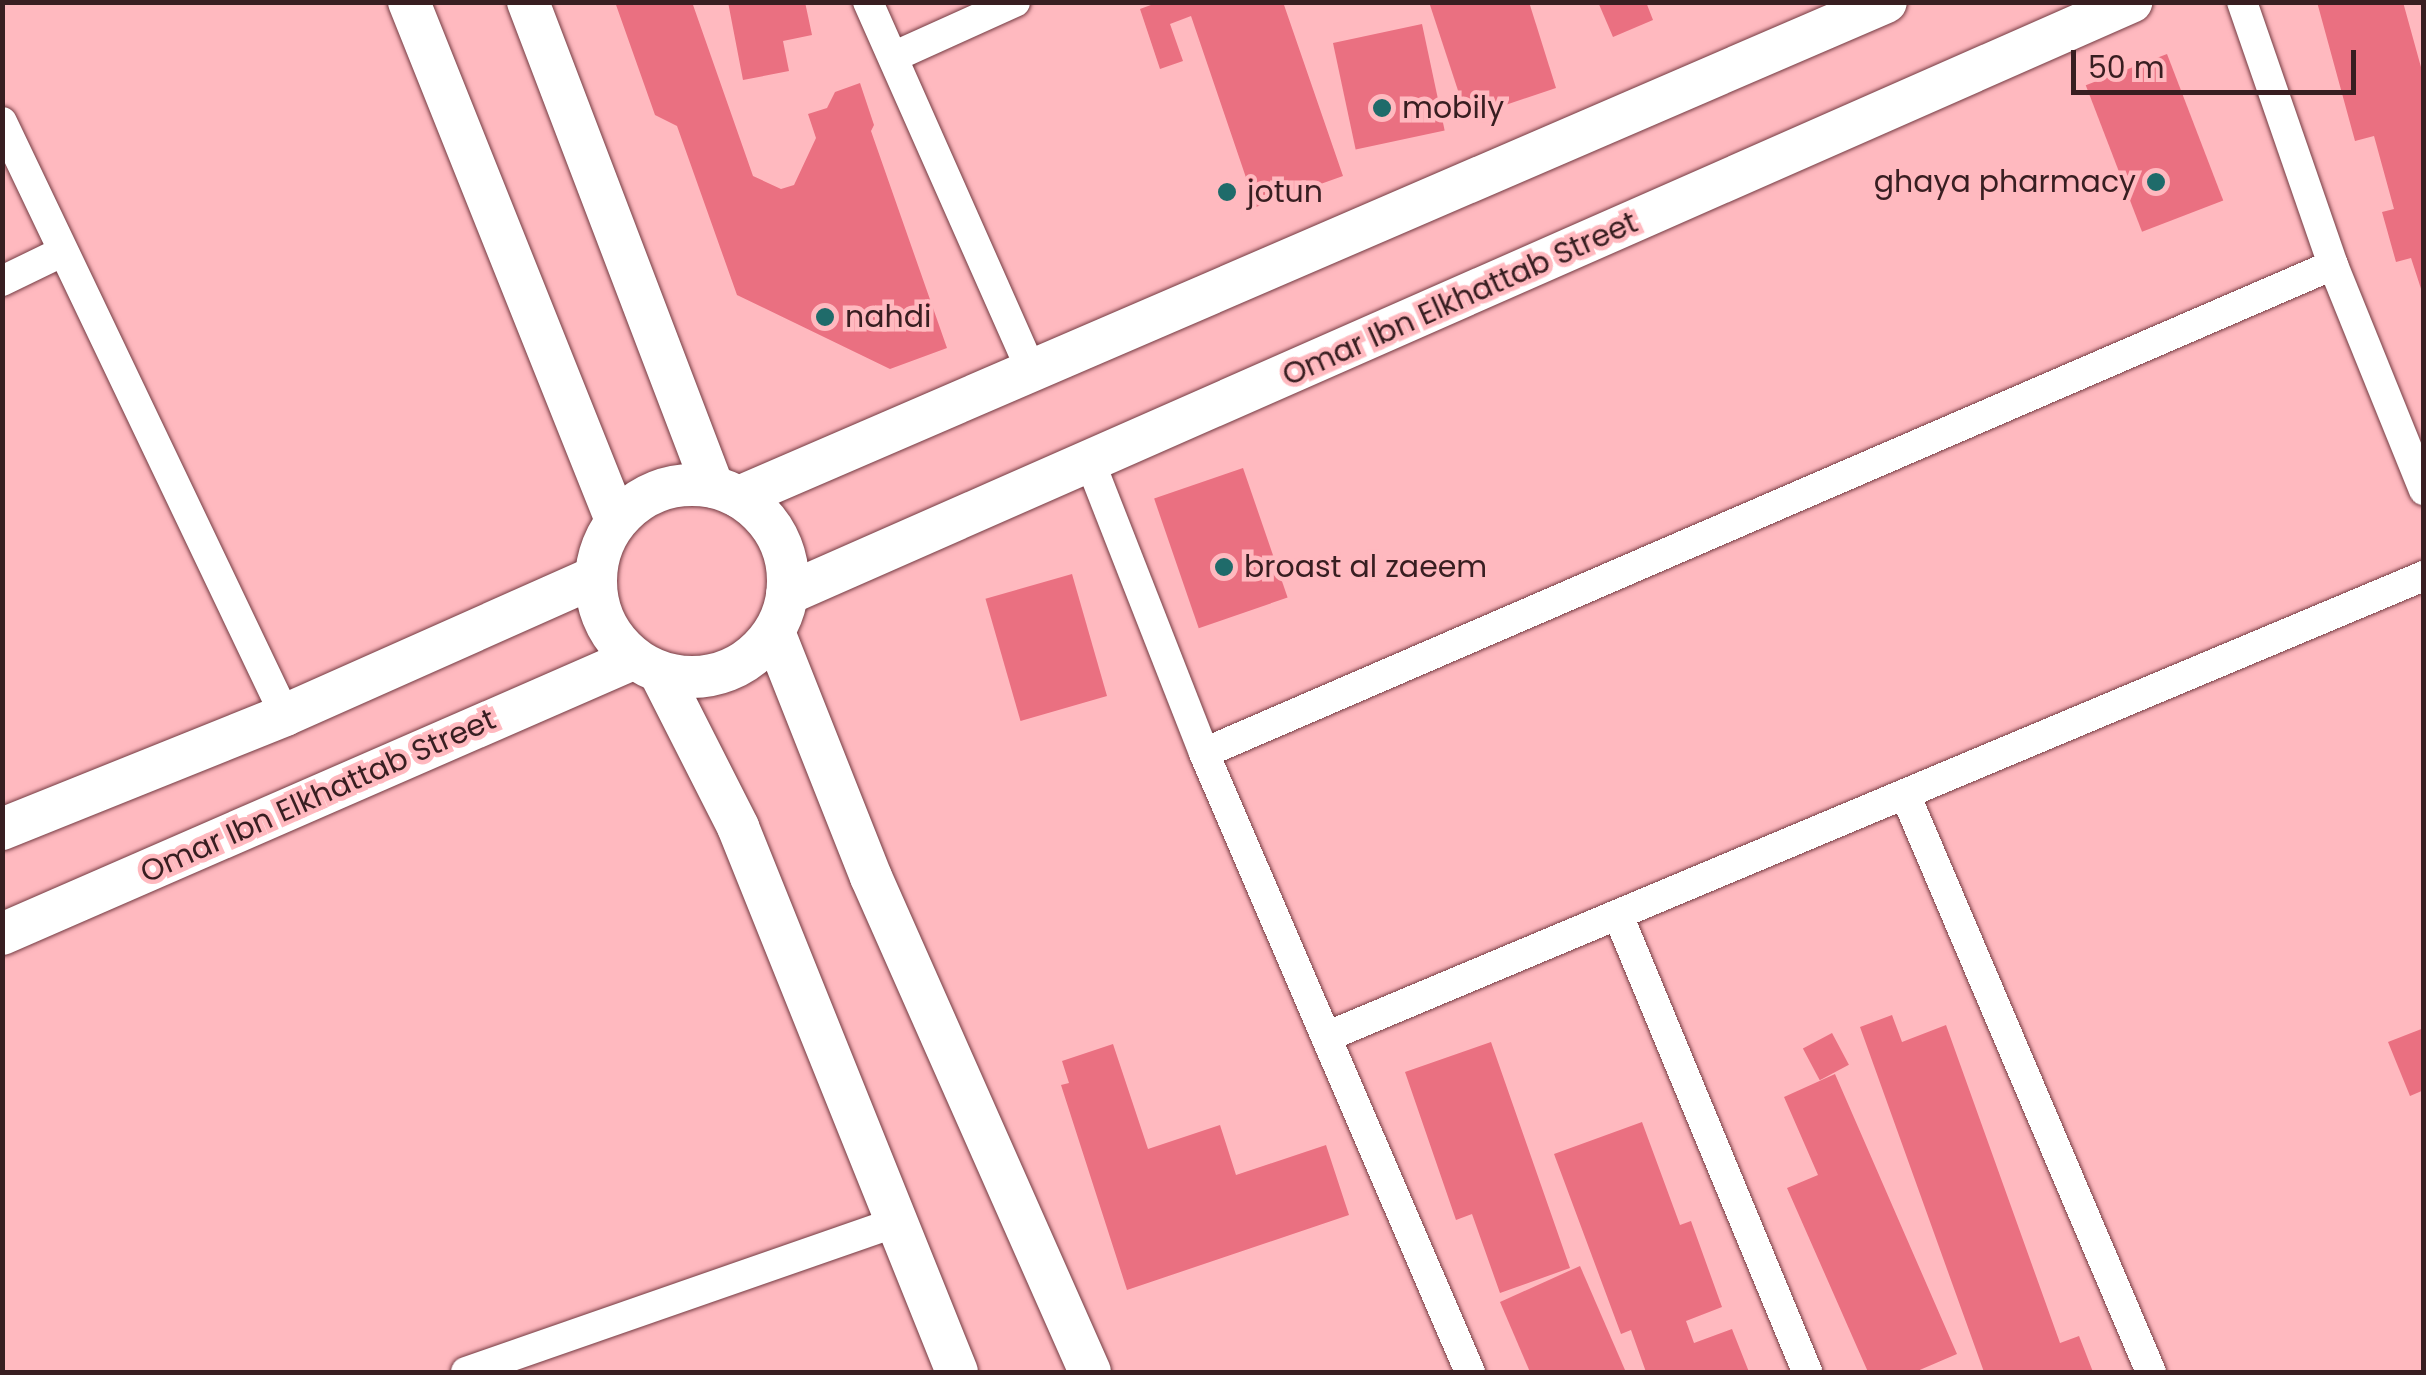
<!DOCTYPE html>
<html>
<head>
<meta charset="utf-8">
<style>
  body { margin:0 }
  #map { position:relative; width:2426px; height:1375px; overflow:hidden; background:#ffb9bf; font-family:Poppins,sans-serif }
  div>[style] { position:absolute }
  .building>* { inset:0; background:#ea7081; transform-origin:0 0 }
  .roads { filter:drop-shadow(0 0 2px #743b42) drop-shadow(0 0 2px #743b42) }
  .street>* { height:30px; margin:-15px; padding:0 15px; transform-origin:15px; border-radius:15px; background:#fff }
  .secondary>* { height:42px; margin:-21px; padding:0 21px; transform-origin:21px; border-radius:21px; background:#fff }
  .secondary>.ring { margin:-21px; padding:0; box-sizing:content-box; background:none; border:42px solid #fff; border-radius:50% }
  .dots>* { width:28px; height:28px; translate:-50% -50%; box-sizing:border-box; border:5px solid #ffb9bf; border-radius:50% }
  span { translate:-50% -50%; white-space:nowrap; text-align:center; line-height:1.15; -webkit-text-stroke:9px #ffb9bf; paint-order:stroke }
  .poi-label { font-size:30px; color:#381e21 }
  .left { translate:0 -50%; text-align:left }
  .right { translate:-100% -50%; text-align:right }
  .street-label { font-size:30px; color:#381e21 }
  .frame { position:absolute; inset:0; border:5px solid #381e21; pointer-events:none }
  .scale { position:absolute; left:2071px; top:50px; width:285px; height:45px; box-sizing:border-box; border:5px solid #381e21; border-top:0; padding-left:12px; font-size:30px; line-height:35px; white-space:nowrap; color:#381e21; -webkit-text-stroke:8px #ffb9bf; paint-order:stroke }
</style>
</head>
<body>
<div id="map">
  <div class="building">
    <div style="clip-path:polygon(615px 2px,692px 2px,753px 176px,781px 189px,794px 185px,816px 138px,808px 114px,827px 108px,835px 92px,860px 83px,874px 125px,871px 131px,947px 348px,890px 369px,737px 295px,677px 126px,655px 115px)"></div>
    <div style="clip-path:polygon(728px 2px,805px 2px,812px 35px,783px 41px,789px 71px,743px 80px)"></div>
    <div style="clip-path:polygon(1159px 2px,1283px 2px,1343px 176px,1256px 207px,1191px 16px,1170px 24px,1183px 61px,1160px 69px,1140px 9px)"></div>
    <div style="clip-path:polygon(1429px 2px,1529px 2px,1556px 88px,1467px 118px)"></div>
    <div style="clip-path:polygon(1598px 2px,1646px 2px,1653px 20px,1613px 37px)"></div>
    <div style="clip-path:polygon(2317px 2px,2403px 2px,2424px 78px,2424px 298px,2411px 258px,2396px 262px,2382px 212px,2394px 209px,2374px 136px,2355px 141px)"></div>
    <div style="left:1422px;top:24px;width:109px;height:91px;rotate:78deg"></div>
    <div style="left:2167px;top:54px;width:157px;height:87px;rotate:69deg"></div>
    <div style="left:1243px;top:468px;width:137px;height:94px;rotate:71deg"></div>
    <div style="left:1072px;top:574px;width:127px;height:90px;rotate:74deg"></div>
    <div style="clip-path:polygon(1892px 1015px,1902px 1042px,1946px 1025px,2060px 1343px,2079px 1336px,2093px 1372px,1984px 1372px,1860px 1027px)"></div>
    <div style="clip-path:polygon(2424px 1028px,2424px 1090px,2410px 1096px,2388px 1042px)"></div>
    <div style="left:1832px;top:1033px;width:36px;height:33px;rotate:62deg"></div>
    <div style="clip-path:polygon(1491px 1042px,1570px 1268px,1500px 1293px,1472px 1214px,1456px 1220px,1405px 1072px)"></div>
    <div style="clip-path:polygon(1113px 1044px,1148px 1149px,1220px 1125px,1236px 1175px,1326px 1145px,1349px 1215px,1127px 1290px,1061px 1085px,1069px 1083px,1062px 1061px)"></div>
    <div style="clip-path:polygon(1835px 1074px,1957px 1354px,1915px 1372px,1868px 1372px,1787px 1188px,1818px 1175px,1784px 1097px)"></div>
    <div style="clip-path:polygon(1642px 1122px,1680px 1225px,1691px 1221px,1722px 1307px,1686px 1321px,1694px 1343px,1732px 1329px,1749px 1372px,1646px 1372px,1631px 1330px,1621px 1334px,1554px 1154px)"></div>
    <div style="clip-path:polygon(1580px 1266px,1625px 1370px,1530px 1372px,1500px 1302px)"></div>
  </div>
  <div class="roads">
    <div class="street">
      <div style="left:868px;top:2px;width:407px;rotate:66.1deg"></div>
      <div style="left:2242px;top:2px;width:278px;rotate:70.9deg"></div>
      <div style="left:2333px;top:265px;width:243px;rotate:68deg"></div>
      <div style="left:893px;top:57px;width:134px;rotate:-24.3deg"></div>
      <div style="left:2px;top:122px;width:657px;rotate:64.49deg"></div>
      <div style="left:2px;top:281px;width:67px;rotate:-25.8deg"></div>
      <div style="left:1090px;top:462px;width:313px;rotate:68.6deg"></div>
      <div style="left:1204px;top:753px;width:674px;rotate:66.75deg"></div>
      <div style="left:1204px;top:753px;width:1230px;rotate:-23.38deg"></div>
      <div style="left:1905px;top:794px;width:628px;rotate:66.95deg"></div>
      <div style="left:1618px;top:915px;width:495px;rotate:67.5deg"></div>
      <div style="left:1326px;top:1037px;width:1191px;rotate:-22.78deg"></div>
      <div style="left:466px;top:1372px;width:455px;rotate:-19.2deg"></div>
    </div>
    <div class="secondary">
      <div style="left:409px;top:2px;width:558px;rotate:68.22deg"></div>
      <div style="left:528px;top:2px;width:519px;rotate:69.12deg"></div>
      <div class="ring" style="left:596px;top:485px;width:150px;height:150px"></div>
      <div style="left:739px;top:497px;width:1249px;rotate:-23.34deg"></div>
      <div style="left:787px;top:594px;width:1469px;rotate:-23.77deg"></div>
      <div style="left:774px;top:632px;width:264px;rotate:68.4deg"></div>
      <div style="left:871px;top:877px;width:541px;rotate:66.13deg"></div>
      <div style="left:660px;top:673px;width:173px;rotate:63.1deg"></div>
      <div style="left:738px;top:827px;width:587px;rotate:68.11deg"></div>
      <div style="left:2px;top:829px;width:305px;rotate:-21.9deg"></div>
      <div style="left:285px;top:715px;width:339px;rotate:-24deg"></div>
      <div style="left:2px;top:934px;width:688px;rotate:-23.55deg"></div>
    </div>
  </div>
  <div class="dots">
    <div style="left:1382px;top:108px;background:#1f6b6a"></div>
    <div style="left:2156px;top:182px;background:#1f6b6a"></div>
    <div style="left:1227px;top:192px;background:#1f6b6a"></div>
    <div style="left:825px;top:317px;background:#1f6b6a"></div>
    <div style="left:1224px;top:567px;background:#1f6b6a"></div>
  </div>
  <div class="poi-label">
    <span class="left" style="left:1402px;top:108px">mobily</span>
    <span class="right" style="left:2136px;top:182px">ghaya pharmacy</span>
    <span class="left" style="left:1247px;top:192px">jotun</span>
    <span class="left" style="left:845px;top:317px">nahdi</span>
    <span class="left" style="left:1244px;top:567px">broast al zaeem</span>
  </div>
  <div class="street-label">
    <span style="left:1460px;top:299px;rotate:-24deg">Omar Ibn Elkhattab Street</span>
    <span style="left:318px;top:796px;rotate:-24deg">Omar Ibn Elkhattab Street</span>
  </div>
  <div class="frame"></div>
  <div class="scale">50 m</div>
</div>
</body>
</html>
